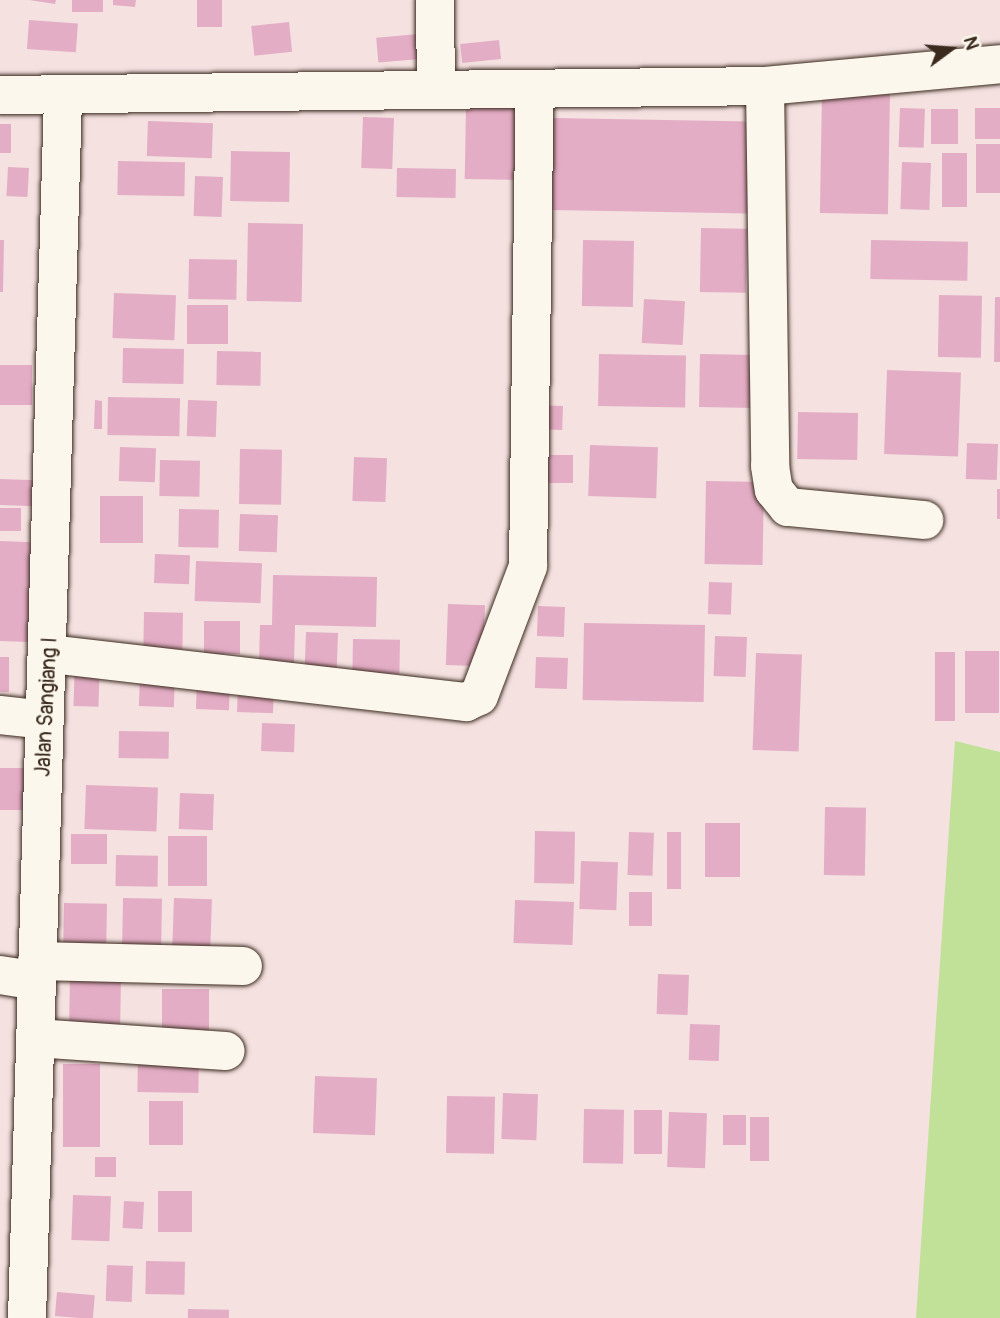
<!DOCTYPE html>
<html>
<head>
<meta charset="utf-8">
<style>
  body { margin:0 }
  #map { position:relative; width:1000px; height:1318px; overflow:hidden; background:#f4e1e0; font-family:Pangolin,sans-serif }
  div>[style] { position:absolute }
  .green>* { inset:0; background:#c1e098 }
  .building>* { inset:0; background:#e3adc5; transform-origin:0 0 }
  .roads { filter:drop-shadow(0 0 2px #3b2a1e) drop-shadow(0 0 2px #3b2a1e) }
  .minor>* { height:38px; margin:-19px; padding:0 19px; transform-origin:19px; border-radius:19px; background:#fbf7ec }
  span { translate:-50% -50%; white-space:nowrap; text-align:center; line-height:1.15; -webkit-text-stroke:7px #fbf7ec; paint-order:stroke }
  .street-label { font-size:21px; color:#3b2a1e }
  .north { position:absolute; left:916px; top:14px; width:70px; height:70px; -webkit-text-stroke:5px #fbf7ec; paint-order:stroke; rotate:74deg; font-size:19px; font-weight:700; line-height:28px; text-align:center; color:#3b2a1e }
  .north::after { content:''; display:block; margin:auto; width:24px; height:32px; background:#3b2a1e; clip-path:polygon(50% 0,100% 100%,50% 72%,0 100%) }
</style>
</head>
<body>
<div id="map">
  <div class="green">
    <div style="clip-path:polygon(955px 741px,1000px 752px,1000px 1318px,916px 1318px)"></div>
  </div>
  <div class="building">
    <div style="clip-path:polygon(29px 0,56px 0,55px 4px)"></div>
    <div style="left:72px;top:0;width:31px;height:12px"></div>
    <div style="clip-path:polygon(113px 0,136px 0,135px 7px,113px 5px)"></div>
    <div style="left:197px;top:0;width:25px;height:27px"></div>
    <div style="left:29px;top:20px;width:49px;height:29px;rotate:4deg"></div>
    <div style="left:289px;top:22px;width:30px;height:38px;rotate:84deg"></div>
    <div style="left:430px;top:33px;width:25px;height:54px;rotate:85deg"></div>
    <div style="left:499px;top:40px;width:19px;height:39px;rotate:84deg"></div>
    <div style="left:822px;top:93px;width:68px;height:120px;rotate:1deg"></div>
    <div style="left:466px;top:106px;width:56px;height:73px;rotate:1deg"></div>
    <div style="left:900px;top:108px;width:25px;height:39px;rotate:2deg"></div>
    <div style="left:975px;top:108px;width:25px;height:31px"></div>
    <div style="left:931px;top:109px;width:27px;height:35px"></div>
    <div style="left:363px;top:117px;width:31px;height:51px;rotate:2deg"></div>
    <div style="left:553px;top:118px;width:197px;height:92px;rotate:1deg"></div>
    <div style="left:148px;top:121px;width:65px;height:35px;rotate:2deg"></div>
    <div style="left:0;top:124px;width:11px;height:29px"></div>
    <div style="left:976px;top:144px;width:24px;height:49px"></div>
    <div style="left:231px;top:151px;width:59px;height:50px;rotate:1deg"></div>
    <div style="left:942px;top:153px;width:25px;height:54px"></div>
    <div style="left:118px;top:161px;width:67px;height:34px;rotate:1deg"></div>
    <div style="left:902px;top:162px;width:29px;height:47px;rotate:2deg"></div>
    <div style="left:8px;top:167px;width:21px;height:29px;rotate:3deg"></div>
    <div style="left:397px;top:168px;width:59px;height:29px;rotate:1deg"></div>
    <div style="left:195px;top:176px;width:28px;height:40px;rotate:2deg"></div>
    <div style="left:248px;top:223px;width:55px;height:78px;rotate:1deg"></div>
    <div style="left:701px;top:228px;width:46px;height:64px;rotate:1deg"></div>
    <div style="clip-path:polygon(0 240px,4px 240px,3px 292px,0 292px)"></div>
    <div style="left:583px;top:240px;width:51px;height:66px;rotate:1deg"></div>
    <div style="left:871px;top:240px;width:97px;height:39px;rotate:1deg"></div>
    <div style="left:189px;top:259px;width:48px;height:40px;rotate:1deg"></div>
    <div style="left:114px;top:293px;width:62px;height:45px;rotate:2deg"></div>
    <div style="left:939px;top:295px;width:43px;height:62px;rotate:1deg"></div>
    <div style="clip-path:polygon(995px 297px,1000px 297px,1000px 362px,994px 362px)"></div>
    <div style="left:644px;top:299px;width:41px;height:44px;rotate:3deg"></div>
    <div style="left:187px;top:305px;width:41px;height:39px"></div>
    <div style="left:123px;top:348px;width:61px;height:35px;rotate:1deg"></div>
    <div style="left:217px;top:351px;width:44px;height:34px;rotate:1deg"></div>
    <div style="left:599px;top:354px;width:87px;height:52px;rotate:1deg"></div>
    <div style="left:700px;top:354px;width:57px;height:53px;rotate:1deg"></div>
    <div style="left:0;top:365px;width:32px;height:40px"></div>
    <div style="left:887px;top:370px;width:74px;height:84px;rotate:2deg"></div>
    <div style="left:108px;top:397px;width:72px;height:38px;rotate:1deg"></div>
    <div style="clip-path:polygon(95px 400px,102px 401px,102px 429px,94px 429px)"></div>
    <div style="left:188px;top:400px;width:29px;height:36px;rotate:2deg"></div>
    <div style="left:532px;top:405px;width:31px;height:24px;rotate:2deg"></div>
    <div style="left:798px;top:412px;width:60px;height:47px;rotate:1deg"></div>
    <div style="left:967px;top:443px;width:31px;height:36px;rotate:2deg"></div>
    <div style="left:590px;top:445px;width:68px;height:51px;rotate:2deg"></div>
    <div style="left:120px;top:447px;width:36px;height:34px;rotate:2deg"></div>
    <div style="left:240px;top:449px;width:42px;height:55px;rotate:1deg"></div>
    <div style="left:547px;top:455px;width:26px;height:28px"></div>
    <div style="left:354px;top:457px;width:33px;height:44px;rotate:2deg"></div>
    <div style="left:160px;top:460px;width:40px;height:36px;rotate:1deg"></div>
    <div style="left:0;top:479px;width:37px;height:26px;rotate:2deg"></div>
    <div style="left:706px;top:481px;width:58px;height:83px;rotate:1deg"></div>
    <div style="left:997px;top:489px;width:3px;height:30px"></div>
    <div style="left:100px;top:496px;width:43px;height:47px"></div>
    <div style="left:0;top:508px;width:21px;height:23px"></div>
    <div style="left:179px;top:509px;width:40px;height:38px;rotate:1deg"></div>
    <div style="left:240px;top:514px;width:38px;height:37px;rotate:2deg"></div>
    <div style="left:0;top:541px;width:33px;height:100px;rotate:2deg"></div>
    <div style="left:155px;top:554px;width:35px;height:29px;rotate:2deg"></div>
    <div style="left:196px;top:561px;width:66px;height:40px;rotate:2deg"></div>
    <div style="clip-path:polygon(273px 575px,377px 577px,376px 627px,295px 625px,294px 663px,259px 663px,260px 625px,272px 625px)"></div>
    <div style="left:709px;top:582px;width:23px;height:32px;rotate:2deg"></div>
    <div style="left:448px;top:604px;width:37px;height:61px;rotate:2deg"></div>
    <div style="left:538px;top:606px;width:27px;height:30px;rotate:2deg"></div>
    <div style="left:144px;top:612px;width:39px;height:37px;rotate:1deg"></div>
    <div style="left:204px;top:621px;width:36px;height:33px"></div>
    <div style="left:584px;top:623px;width:121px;height:77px;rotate:1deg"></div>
    <div style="left:306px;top:632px;width:32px;height:36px;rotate:2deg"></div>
    <div style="left:715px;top:636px;width:32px;height:40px;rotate:2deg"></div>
    <div style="left:353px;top:639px;width:47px;height:34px;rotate:1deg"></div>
    <div style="left:965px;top:651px;width:34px;height:62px"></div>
    <div style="left:935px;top:652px;width:20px;height:69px"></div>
    <div style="left:756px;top:653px;width:46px;height:97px;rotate:2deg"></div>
    <div style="left:0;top:657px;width:9px;height:35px"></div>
    <div style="left:536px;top:657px;width:32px;height:31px;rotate:2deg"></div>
    <div style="left:75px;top:661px;width:25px;height:45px;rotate:2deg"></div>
    <div style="left:140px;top:674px;width:35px;height:32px;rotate:2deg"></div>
    <div style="left:197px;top:679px;width:33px;height:30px;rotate:2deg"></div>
    <div style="left:238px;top:684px;width:36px;height:28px;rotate:2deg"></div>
    <div style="left:262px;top:723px;width:33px;height:28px;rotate:2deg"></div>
    <div style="left:119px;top:731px;width:50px;height:27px;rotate:1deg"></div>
    <div style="left:0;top:768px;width:28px;height:42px"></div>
    <div style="left:86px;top:785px;width:72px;height:44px;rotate:2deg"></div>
    <div style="left:180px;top:793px;width:34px;height:36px;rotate:2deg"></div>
    <div style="left:825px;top:807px;width:41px;height:68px;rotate:1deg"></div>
    <div style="left:705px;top:823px;width:35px;height:54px"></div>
    <div style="left:535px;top:831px;width:40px;height:52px;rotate:1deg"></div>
    <div style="left:629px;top:832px;width:25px;height:43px;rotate:2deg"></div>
    <div style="left:667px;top:832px;width:14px;height:57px"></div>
    <div style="left:71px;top:834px;width:36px;height:30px"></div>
    <div style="left:168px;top:836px;width:39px;height:50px"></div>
    <div style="left:116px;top:855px;width:42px;height:31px;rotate:1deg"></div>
    <div style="left:581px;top:861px;width:37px;height:48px;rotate:2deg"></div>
    <div style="left:629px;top:892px;width:23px;height:34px"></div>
    <div style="left:123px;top:898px;width:39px;height:48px;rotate:1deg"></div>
    <div style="left:174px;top:898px;width:38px;height:58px;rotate:2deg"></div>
    <div style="left:515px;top:900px;width:59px;height:43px;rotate:2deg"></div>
    <div style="left:64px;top:903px;width:43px;height:43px;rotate:1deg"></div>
    <div style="left:658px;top:974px;width:31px;height:40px;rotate:2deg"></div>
    <div style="left:70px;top:975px;width:51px;height:55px;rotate:1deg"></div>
    <div style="left:162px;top:989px;width:47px;height:53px"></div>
    <div style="left:690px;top:1024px;width:30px;height:36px;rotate:2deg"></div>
    <div style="left:138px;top:1055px;width:61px;height:37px;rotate:1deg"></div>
    <div style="left:63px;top:1064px;width:37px;height:83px"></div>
    <div style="left:315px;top:1076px;width:62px;height:57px;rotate:2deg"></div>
    <div style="left:503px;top:1093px;width:35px;height:46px;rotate:2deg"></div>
    <div style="left:447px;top:1096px;width:48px;height:57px;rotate:1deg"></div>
    <div style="left:149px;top:1101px;width:34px;height:44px"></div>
    <div style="left:584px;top:1109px;width:40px;height:54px;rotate:1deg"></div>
    <div style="left:634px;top:1110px;width:28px;height:44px"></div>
    <div style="left:669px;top:1112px;width:38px;height:55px;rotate:2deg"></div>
    <div style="left:723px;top:1115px;width:23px;height:30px"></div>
    <div style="left:750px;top:1117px;width:19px;height:44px"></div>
    <div style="left:95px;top:1157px;width:21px;height:20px"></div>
    <div style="left:158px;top:1191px;width:34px;height:41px"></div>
    <div style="left:73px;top:1195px;width:38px;height:45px;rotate:2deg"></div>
    <div style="left:124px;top:1201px;width:20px;height:27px;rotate:3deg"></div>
    <div style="left:146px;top:1261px;width:39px;height:33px;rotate:1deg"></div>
    <div style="left:107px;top:1265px;width:26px;height:36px;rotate:2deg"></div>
    <div style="left:57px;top:1292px;width:38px;height:24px;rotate:5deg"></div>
    <div style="left:188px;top:1309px;width:41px;height:9px;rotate:1deg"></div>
  </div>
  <div class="roads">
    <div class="minor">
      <div style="left:435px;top:0;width:89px;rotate:89.4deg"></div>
      <div style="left:765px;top:86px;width:380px;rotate:89.2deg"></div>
      <div style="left:770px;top:466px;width:24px;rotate:81deg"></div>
      <div style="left:774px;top:490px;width:22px;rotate:51deg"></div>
      <div style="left:788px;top:507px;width:137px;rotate:5.5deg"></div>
      <div style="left:0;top:95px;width:765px;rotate:-0.67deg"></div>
      <div style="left:765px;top:86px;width:236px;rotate:-5.3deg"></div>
      <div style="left:50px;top:654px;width:419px;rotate:6.6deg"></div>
      <div style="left:466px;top:702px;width:14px;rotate:-25deg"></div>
      <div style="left:479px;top:696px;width:139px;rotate:-69.3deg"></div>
      <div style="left:528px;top:566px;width:477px;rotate:-89.2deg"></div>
      <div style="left:0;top:715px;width:45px;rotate:6.3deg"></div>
      <div style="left:37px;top:961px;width:206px;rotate:1.4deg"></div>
      <div style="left:0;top:975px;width:36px;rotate:9deg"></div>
      <div style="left:35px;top:1038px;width:191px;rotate:3.9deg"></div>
      <div style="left:27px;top:1318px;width:1223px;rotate:-88.31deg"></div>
    </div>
  </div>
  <div class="street-label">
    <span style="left:47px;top:707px;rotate:-87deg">Jalan Sangiang I</span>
  </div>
  <div class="north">N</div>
</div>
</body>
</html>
